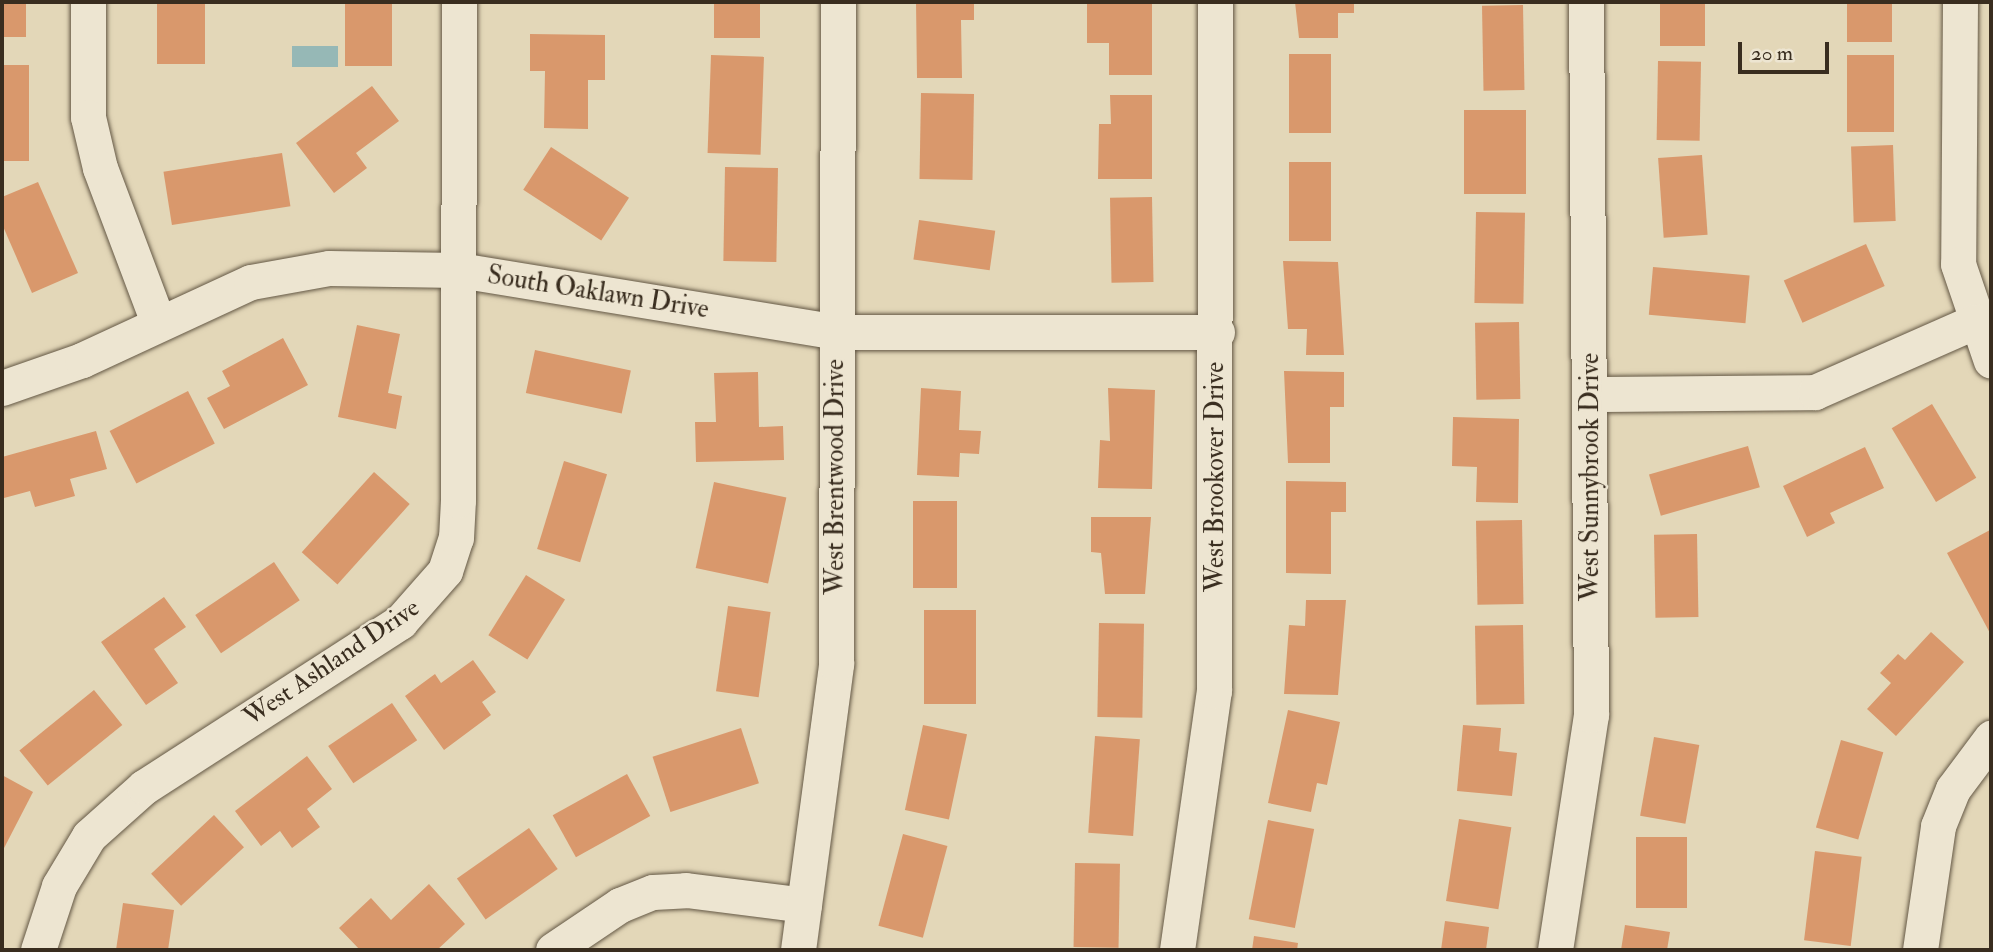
<!DOCTYPE html>
<html>
<head>
<meta charset="utf-8">
<style>
  body { margin:0 }
  #map { position:relative; width:1993px; height:952px; overflow:hidden; background:#e3d7b8; font-family:"IM FELL Double Pica",serif }
  div>[style] { position:absolute }
  .water>* { inset:0; background:#96b8b6; transform-origin:0 0 }
  .building>* { inset:0; background:#d9986c; transform-origin:0 0 }
  .roads { filter:drop-shadow(0 0 2px #645845) drop-shadow(0 0 2px #645845) }
  .street>* { height:35px; margin:-17.5px; padding:0 17.5px; transform-origin:17.5px; border-radius:17.5px; background:#ede5d1 }
  span { translate:-50% -50%; white-space:nowrap; text-align:center; line-height:1.15; -webkit-text-stroke:5px #ede5d1; paint-order:stroke }
  .street-label { font-size:26px; color:#392d1f }
  .frame { position:absolute; inset:0; border:4px solid #392d1f; pointer-events:none }
  .scale { position:absolute; left:1738px; top:42px; width:91px; height:32px; box-sizing:border-box; border:4px solid #392d1f; border-top:0; padding-left:9px; font-size:21px; line-height:24px; white-space:nowrap; color:#392d1f; -webkit-text-stroke:5px #ede5d1; paint-order:stroke }
</style>
</head>
<body>
<div id="map">
  <div class="water">
    <div style="left:292px;top:46px;width:46px;height:21px"></div>
  </div>
  <div class="building">
    <div style="left:2px;top:2px;width:24px;height:35px"></div>
    <div style="left:157px;top:2px;width:48px;height:62px"></div>
    <div style="left:345px;top:2px;width:47px;height:64px"></div>
    <div style="left:714px;top:2px;width:46px;height:36px"></div>
    <div style="clip-path:polygon(916px 2px,974px 2px,974px 20px,961px 20px,962px 78px,917px 78px)"></div>
    <div style="clip-path:polygon(1087px 2px,1152px 2px,1152px 75px,1109px 75px,1109px 43px,1087px 43px)"></div>
    <div style="clip-path:polygon(1295px 2px,1354px 2px,1354px 13px,1338px 13px,1338px 38px,1299px 38px)"></div>
    <div style="left:1660px;top:2px;width:45px;height:44px"></div>
    <div style="left:1847px;top:2px;width:45px;height:40px"></div>
    <div style="left:1523px;top:5px;width:85px;height:41px;rotate:89deg"></div>
    <div style="clip-path:polygon(530px 34px,605px 35px,605px 80px,588px 80px,588px 129px,544px 128px,545px 71px,530px 71px)"></div>
    <div style="left:1289px;top:54px;width:42px;height:79px"></div>
    <div style="left:711px;top:55px;width:53px;height:98px;rotate:2deg"></div>
    <div style="left:1847px;top:55px;width:47px;height:77px"></div>
    <div style="left:1658px;top:61px;width:43px;height:79px;rotate:1deg"></div>
    <div style="left:2px;top:65px;width:27px;height:96px"></div>
    <div style="clip-path:polygon(372px 86px,399px 121px,356px 153px,367px 168px,334px 193px,296px 143px)"></div>
    <div style="left:921px;top:93px;width:53px;height:86px;rotate:1deg"></div>
    <div style="clip-path:polygon(1110px 95px,1152px 95px,1152px 179px,1098px 179px,1099px 124px,1111px 124px)"></div>
    <div style="left:1464px;top:110px;width:62px;height:84px"></div>
    <div style="left:1893px;top:145px;width:76px;height:42px;rotate:88deg"></div>
    <div style="left:551px;top:147px;width:93px;height:51px;rotate:33deg"></div>
    <div style="left:282px;top:153px;width:54px;height:120px;rotate:81deg"></div>
    <div style="left:1702px;top:155px;width:80px;height:44px;rotate:86deg"></div>
    <div style="left:1289px;top:162px;width:42px;height:79px"></div>
    <div style="left:725px;top:167px;width:53px;height:94px;rotate:1deg"></div>
    <div style="clip-path:polygon(38px 182px,78px 273px,32px 293px,2px 224px,2px 197px)"></div>
    <div style="left:1152px;top:197px;width:85px;height:42px;rotate:89deg"></div>
    <div style="left:1476px;top:212px;width:49px;height:91px;rotate:1deg"></div>
    <div style="left:919px;top:220px;width:77px;height:40px;rotate:8deg"></div>
    <div style="left:1866px;top:244px;width:46px;height:90px;rotate:66deg"></div>
    <div style="clip-path:polygon(1283px 261px,1338px 262px,1344px 355px,1306px 355px,1307px 329px,1288px 329px)"></div>
    <div style="left:1653px;top:267px;width:97px;height:48px;rotate:5deg"></div>
    <div style="left:1519px;top:322px;width:77px;height:44px;rotate:89deg"></div>
    <div style="clip-path:polygon(357px 325px,400px 334px,388px 393px,402px 396px,396px 429px,338px 417px)"></div>
    <div style="clip-path:polygon(283px 338px,308px 385px,224px 429px,207px 398px,230px 386px,222px 371px)"></div>
    <div style="left:535px;top:350px;width:98px;height:44px;rotate:12deg"></div>
    <div style="clip-path:polygon(1284px 371px,1344px 372px,1344px 407px,1330px 407px,1330px 463px,1288px 463px)"></div>
    <div style="clip-path:polygon(758px 372px,759px 427px,783px 426px,784px 460px,696px 462px,695px 422px,716px 422px,714px 373px)"></div>
    <div style="clip-path:polygon(921px 388px,961px 391px,959px 430px,981px 431px,979px 454px,960px 453px,959px 477px,917px 475px)"></div>
    <div style="clip-path:polygon(1108px 388px,1155px 390px,1152px 489px,1098px 488px,1100px 440px,1110px 441px)"></div>
    <div style="left:188px;top:391px;width:59px;height:88px;rotate:63deg"></div>
    <div style="left:1932px;top:404px;width:86px;height:47px;rotate:59deg"></div>
    <div style="clip-path:polygon(1453px 417px,1519px 419px,1518px 503px,1476px 502px,1477px 467px,1452px 466px)"></div>
    <div style="clip-path:polygon(96px 431px,107px 469px,70px 479px,75px 496px,35px 507px,30px 491px,4px 498px,2px 457px)"></div>
    <div style="left:1748px;top:446px;width:43px;height:103px;rotate:74deg"></div>
    <div style="clip-path:polygon(1865px 447px,1884px 488px,1830px 513px,1835px 523px,1807px 537px,1783px 486px)"></div>
    <div style="left:564px;top:461px;width:45px;height:92px;rotate:17deg"></div>
    <div style="left:374px;top:472px;width:48px;height:108px;rotate:42deg"></div>
    <div style="clip-path:polygon(1286px 481px,1346px 482px,1346px 512px,1331px 512px,1331px 574px,1286px 573px)"></div>
    <div style="left:714px;top:482px;width:74px;height:88px;rotate:12deg"></div>
    <div style="left:913px;top:501px;width:44px;height:87px"></div>
    <div style="clip-path:polygon(1091px 517px,1151px 517px,1145px 594px,1105px 594px,1101px 553px,1091px 552px)"></div>
    <div style="left:1522px;top:520px;width:84px;height:46px;rotate:89deg"></div>
    <div style="clip-path:polygon(1990px 530px,1991px 531px,1991px 635px,1947px 553px)"></div>
    <div style="left:1697px;top:534px;width:83px;height:43px;rotate:89deg"></div>
    <div style="left:274px;top:562px;width:46px;height:95px;rotate:56deg"></div>
    <div style="left:526px;top:575px;width:46px;height:71px;rotate:32deg"></div>
    <div style="clip-path:polygon(164px 597px,186px 627px,154px 649px,178px 683px,146px 705px,101px 642px)"></div>
    <div style="clip-path:polygon(1306px 600px,1346px 600px,1338px 695px,1284px 694px,1289px 625px,1305px 626px)"></div>
    <div style="left:728px;top:606px;width:43px;height:86px;rotate:8deg"></div>
    <div style="left:924px;top:610px;width:52px;height:94px"></div>
    <div style="left:1099px;top:623px;width:45px;height:94px;rotate:1deg"></div>
    <div style="left:1523px;top:625px;width:79px;height:48px;rotate:89deg"></div>
    <div style="clip-path:polygon(1931px 632px,1964px 662px,1896px 736px,1867px 709px,1891px 683px,1880px 673px,1898px 654px,1905px 660px)"></div>
    <div style="clip-path:polygon(473px 660px,496px 692px,482px 702px,491px 715px,444px 750px,405px 696px,435px 674px,441px 683px)"></div>
    <div style="left:94px;top:690px;width:45px;height:96px;rotate:51deg"></div>
    <div style="left:392px;top:703px;width:45px;height:77px;rotate:56deg"></div>
    <div style="clip-path:polygon(1288px 710px,1340px 722px,1327px 785px,1317px 783px,1311px 812px,1268px 803px)"></div>
    <div style="left:923px;top:725px;width:45px;height:87px;rotate:12deg"></div>
    <div style="clip-path:polygon(1463px 725px,1501px 728px,1499px 751px,1517px 753px,1512px 796px,1457px 791px)"></div>
    <div style="left:741px;top:728px;width:58px;height:93px;rotate:72deg"></div>
    <div style="left:1095px;top:736px;width:45px;height:97px;rotate:4deg"></div>
    <div style="left:1654px;top:737px;width:46px;height:80px;rotate:10deg"></div>
    <div style="left:1841px;top:740px;width:44px;height:91px;rotate:16deg"></div>
    <div style="clip-path:polygon(307px 756px,332px 789px,307px 809px,320px 827px,292px 848px,280px 831px,261px 846px,235px 811px)"></div>
    <div style="left:627px;top:774px;width:48px;height:85px;rotate:61deg"></div>
    <div style="clip-path:polygon(2px 775px,33px 792px,2px 852px)"></div>
    <div style="left:214px;top:815px;width:44px;height:86px;rotate:47deg"></div>
    <div style="left:1459px;top:819px;width:53px;height:83px;rotate:9deg"></div>
    <div style="left:1268px;top:820px;width:47px;height:101px;rotate:11deg"></div>
    <div style="left:529px;top:828px;width:50px;height:88px;rotate:55deg"></div>
    <div style="left:903px;top:834px;width:46px;height:95px;rotate:15deg"></div>
    <div style="left:1636px;top:837px;width:51px;height:71px"></div>
    <div style="left:1815px;top:851px;width:47px;height:90px;rotate:7deg"></div>
    <div style="left:1075px;top:863px;width:45px;height:84px;rotate:1deg"></div>
    <div style="clip-path:polygon(429px 884px,465px 924px,437px 950px,360px 950px,339px 928px,371px 898px,391px 920px)"></div>
    <div style="clip-path:polygon(123px 903px,174px 910px,168px 950px,116px 950px)"></div>
    <div style="clip-path:polygon(1445px 921px,1489px 927px,1486px 950px,1441px 950px)"></div>
    <div style="clip-path:polygon(1625px 925px,1670px 932px,1667px 950px,1621px 950px)"></div>
    <div style="clip-path:polygon(1254px 936px,1298px 943px,1297px 950px,1252px 950px)"></div>
  </div>
  <div class="roads">
    <div class="street">
      <div style="left:88px;top:2px;width:115px;rotate:90deg"></div>
      <div style="left:88px;top:117px;width:52px;rotate:76.8deg"></div>
      <div style="left:100px;top:168px;width:165px;rotate:69.4deg"></div>
      <div style="left:1960px;top:2px;width:262px;rotate:90.4deg"></div>
      <div style="left:1958px;top:264px;width:102px;rotate:71.2deg"></div>
      <div style="left:2px;top:388px;width:85px;rotate:-19.3deg"></div>
      <div style="left:82px;top:360px;width:186px;rotate:-24.8deg"></div>
      <div style="left:251px;top:282px;width:79px;rotate:-10.2deg"></div>
      <div style="left:329px;top:268px;width:130px;rotate:0.9deg"></div>
      <div style="left:459px;top:270px;width:383px;rotate:9.3deg"></div>
      <div style="left:837px;top:332px;width:380px"></div>
      <div style="left:1591px;top:394px;width:224px;rotate:-0.5deg"></div>
      <div style="left:1815px;top:392px;width:174px;rotate:-23.8deg"></div>
      <div style="left:38px;top:950px;width:67px;rotate:-71.8deg"></div>
      <div style="left:59px;top:886px;width:58px;rotate:-59deg"></div>
      <div style="left:89px;top:836px;width:74px;rotate:-41.7deg"></div>
      <div style="left:144px;top:787px;width:305px;rotate:-32.8deg"></div>
      <div style="left:400px;top:622px;width:68px;rotate:-48.6deg"></div>
      <div style="left:445px;top:571px;width:35px;rotate:-72deg"></div>
      <div style="left:456px;top:538px;width:38px;rotate:-87deg"></div>
      <div style="left:458px;top:500px;width:498px;rotate:-89.9deg"></div>
      <div style="left:553px;top:950px;width:81px;rotate:-33.9deg"></div>
      <div style="left:620px;top:905px;width:35px;rotate:-22deg"></div>
      <div style="left:653px;top:892px;width:33px;rotate:-3deg"></div>
      <div style="left:686px;top:890px;width:119px;rotate:7.2deg"></div>
      <div style="left:798px;top:950px;width:289px;rotate:-82.4deg"></div>
      <div style="left:836px;top:664px;width:662px;rotate:-89.83deg"></div>
      <div style="left:1177px;top:950px;width:262px;rotate:-81.9deg"></div>
      <div style="left:1214px;top:691px;width:689px;rotate:-89.92deg"></div>
      <div style="left:1555px;top:950px;width:238px;rotate:-81.3deg"></div>
      <div style="left:1591px;top:715px;width:713px;rotate:-90.4deg"></div>
      <div style="left:1920px;top:950px;width:125px;rotate:-81.7deg"></div>
      <div style="left:1938px;top:826px;width:40px;rotate:-68deg"></div>
      <div style="left:1953px;top:789px;width:64px;rotate:-53.3deg"></div>
    </div>
  </div>
  <div class="street-label">
    <span style="left:598px;top:293px;rotate:9deg">South Oaklawn Drive</span>
    <span style="left:836px;top:477px;rotate:-90deg">West Brentwood Drive</span>
    <span style="left:1216px;top:477px;rotate:-90deg">West Brookover Drive</span>
    <span style="left:1591px;top:477px;rotate:-90deg">West Sunnybrook Drive</span>
    <span style="left:332px;top:663px;rotate:-34deg">West Ashland Drive</span>
  </div>
  <div class="frame"></div>
  <div class="scale">20 m</div>
</div>
</body>
</html>
